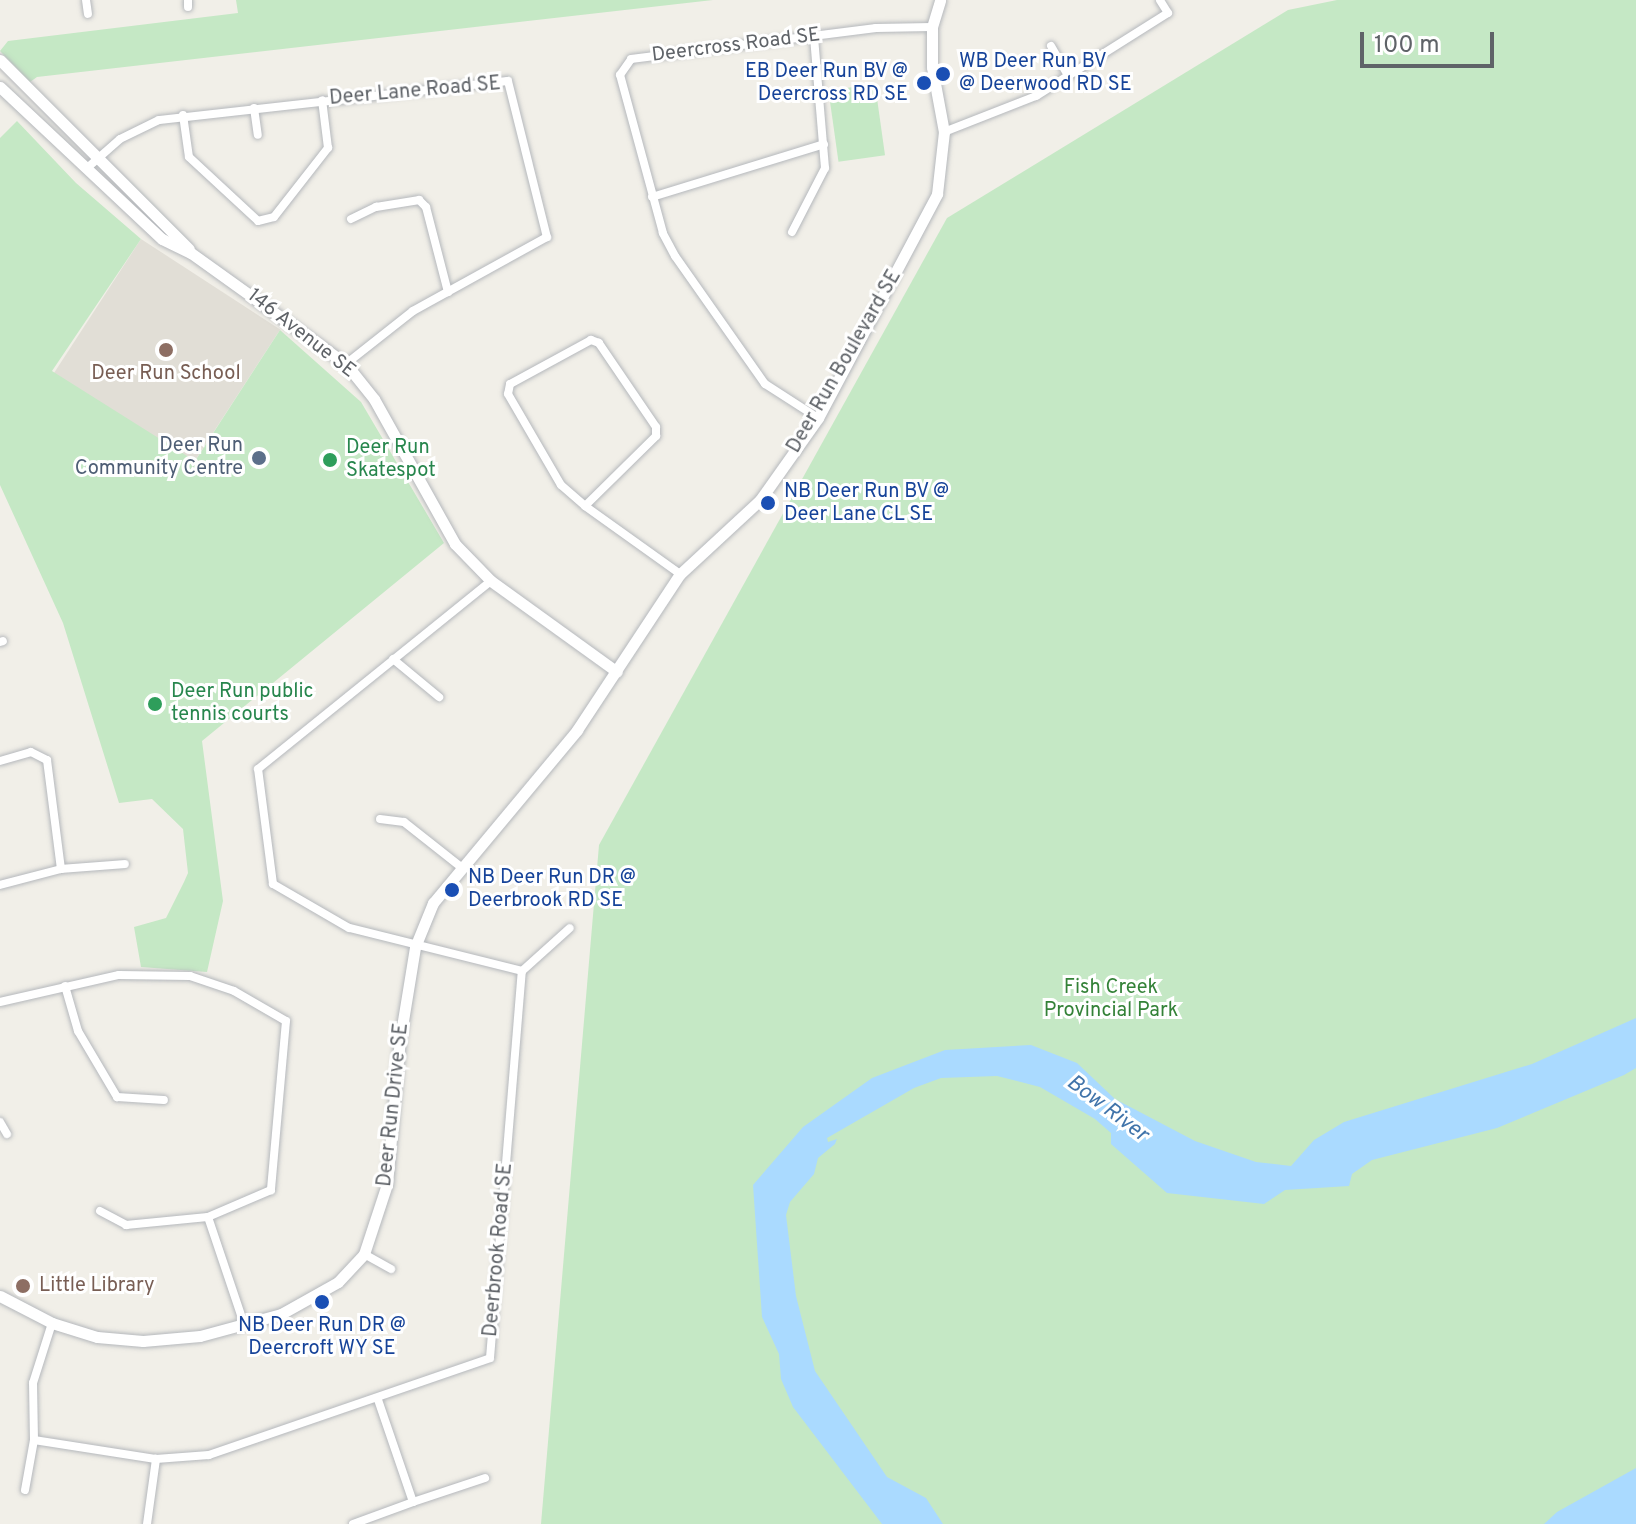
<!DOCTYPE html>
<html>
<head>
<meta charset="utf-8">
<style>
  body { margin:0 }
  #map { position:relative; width:1636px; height:1524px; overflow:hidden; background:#f1efe8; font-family:Overpass,sans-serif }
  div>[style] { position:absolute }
  .education>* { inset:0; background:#e1ded6; transform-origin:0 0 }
  .green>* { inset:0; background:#c5e8c5; transform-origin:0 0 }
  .water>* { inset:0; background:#aadaff }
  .roads { filter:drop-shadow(0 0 2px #b5b8bc) drop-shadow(0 0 2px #b5b8bc) }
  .street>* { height:8px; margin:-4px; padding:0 4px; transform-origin:4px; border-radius:4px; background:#fff }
  .secondary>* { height:11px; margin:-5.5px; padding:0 5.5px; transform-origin:5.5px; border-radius:5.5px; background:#fff }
  .dots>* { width:22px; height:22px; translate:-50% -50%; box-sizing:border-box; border:4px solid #fff; border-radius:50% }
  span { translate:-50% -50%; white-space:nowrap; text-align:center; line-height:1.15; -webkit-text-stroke:6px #fff; paint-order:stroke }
  .street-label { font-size:20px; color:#5f6368 }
  .transit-label { font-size:20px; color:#164399 }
  .left { translate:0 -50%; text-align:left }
  .right { translate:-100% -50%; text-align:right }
  .education-label { font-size:20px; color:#785e54 }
  .service-label { font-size:20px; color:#4e5e75 }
  .leisure-label { font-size:20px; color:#27864d }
  .park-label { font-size:20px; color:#348238 }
  .water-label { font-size:22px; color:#4174aa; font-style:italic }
  .scale { position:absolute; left:1360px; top:32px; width:134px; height:36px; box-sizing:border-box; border:4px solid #5f6368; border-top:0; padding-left:10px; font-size:24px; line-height:28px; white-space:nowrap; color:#5f6368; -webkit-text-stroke:6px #fff; paint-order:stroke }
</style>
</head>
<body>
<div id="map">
  <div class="education">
    <div style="left:141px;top:239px;width:166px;height:160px;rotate:33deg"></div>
  </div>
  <div class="green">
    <div style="clip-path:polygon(236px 0,713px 0,37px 77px,30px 82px,0 51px,8px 41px,238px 13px)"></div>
    <div style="clip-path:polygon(1337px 0,1636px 0,1636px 1493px,1592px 1524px,541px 1524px,599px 845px,947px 218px,1288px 10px)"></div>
    <div style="left:875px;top:84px;width:72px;height:47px;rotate:82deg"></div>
    <div style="clip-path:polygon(17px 121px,76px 183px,141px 239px,52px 371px,195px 461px,280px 330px,361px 402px,444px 543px,202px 741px,223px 901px,207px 972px,141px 967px,134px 927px,166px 918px,184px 882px,188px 873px,183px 829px,152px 799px,119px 803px,63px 623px,0 485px,0 138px)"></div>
  </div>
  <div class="water">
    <div style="clip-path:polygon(1636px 1018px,1636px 1068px,1624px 1075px,1497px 1128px,1372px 1160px,1352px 1174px,1349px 1186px,1285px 1190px,1264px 1204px,1167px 1193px,1111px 1144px,1111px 1133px,1095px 1119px,1040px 1087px,997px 1076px,941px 1078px,914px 1088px,827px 1138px,828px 1142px,837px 1139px,835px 1144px,818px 1158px,814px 1174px,790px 1202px,786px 1215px,796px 1296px,815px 1371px,887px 1477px,926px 1498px,943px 1524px,882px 1524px,793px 1407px,781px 1379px,779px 1354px,762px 1317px,753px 1185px,803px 1127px,872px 1078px,945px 1050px,1031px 1045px,1077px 1063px,1115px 1099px,1195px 1141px,1256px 1162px,1291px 1166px,1314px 1140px,1344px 1122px,1532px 1064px)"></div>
    <div style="clip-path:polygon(1636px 1468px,1636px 1524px,1544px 1524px,1557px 1512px)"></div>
  </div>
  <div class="roads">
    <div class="street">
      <div style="left:86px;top:0;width:14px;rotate:82deg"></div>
      <div style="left:188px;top:0;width:7px;rotate:90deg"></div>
      <div style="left:1051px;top:46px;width:34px;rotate:60deg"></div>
      <div style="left:254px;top:108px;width:27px;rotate:82deg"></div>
      <div style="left:183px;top:115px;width:42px;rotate:81.9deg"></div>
      <div style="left:189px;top:157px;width:94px;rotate:42.8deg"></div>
      <div style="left:258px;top:221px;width:16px;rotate:-14deg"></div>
      <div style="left:274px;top:217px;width:88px;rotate:-52deg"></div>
      <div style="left:328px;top:148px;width:48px;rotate:-97.1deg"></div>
      <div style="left:944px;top:132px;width:99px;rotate:-21.4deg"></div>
      <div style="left:1036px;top:96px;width:156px;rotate:-32.2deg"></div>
      <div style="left:1168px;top:13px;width:15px;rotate:-122deg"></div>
      <div style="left:86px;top:169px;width:45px;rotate:-41.4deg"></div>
      <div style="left:120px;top:139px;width:43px;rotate:-26deg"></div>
      <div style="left:159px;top:120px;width:351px;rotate:-6.4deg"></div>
      <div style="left:508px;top:81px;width:161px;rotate:76deg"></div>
      <div style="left:547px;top:237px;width:153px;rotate:151.1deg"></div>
      <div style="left:413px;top:311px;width:85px;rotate:141.7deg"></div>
      <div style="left:652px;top:197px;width:180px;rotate:-17.1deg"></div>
      <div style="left:351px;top:219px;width:28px;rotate:-26deg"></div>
      <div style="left:376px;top:207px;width:44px;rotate:-9.2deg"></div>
      <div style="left:419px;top:200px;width:10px;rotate:45deg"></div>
      <div style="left:426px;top:207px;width:88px;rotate:75.5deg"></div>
      <div style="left:792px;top:232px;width:72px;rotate:-62.7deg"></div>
      <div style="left:825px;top:168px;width:131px;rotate:-94.8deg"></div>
      <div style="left:818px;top:418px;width:63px;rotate:-147.3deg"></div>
      <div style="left:765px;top:384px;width:156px;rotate:-125.1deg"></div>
      <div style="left:675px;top:256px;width:26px;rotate:-118deg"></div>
      <div style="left:663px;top:233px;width:164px;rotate:-105.2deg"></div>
      <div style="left:620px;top:75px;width:19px;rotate:-55deg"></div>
      <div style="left:631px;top:59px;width:247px;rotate:-7.2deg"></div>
      <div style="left:876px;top:28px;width:56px;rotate:-1deg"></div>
      <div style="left:585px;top:506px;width:100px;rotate:-44.6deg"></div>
      <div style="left:656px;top:436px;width:9px;rotate:-90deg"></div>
      <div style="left:656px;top:427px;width:102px;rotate:-124.2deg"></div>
      <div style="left:599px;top:343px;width:9px;rotate:-159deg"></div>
      <div style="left:591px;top:340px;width:92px;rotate:151.5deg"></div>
      <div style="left:510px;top:384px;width:10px;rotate:101deg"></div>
      <div style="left:508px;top:394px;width:105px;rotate:59.8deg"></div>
      <div style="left:561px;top:485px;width:32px;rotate:41deg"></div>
      <div style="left:585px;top:506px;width:117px;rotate:35.6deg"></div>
      <div style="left:0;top:642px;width:3px;rotate:-18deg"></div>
      <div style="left:393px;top:659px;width:60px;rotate:39.6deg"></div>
      <div style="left:0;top:761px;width:32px;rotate:-16deg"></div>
      <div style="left:31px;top:752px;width:18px;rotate:27deg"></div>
      <div style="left:47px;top:760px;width:110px;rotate:82.7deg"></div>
      <div style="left:61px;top:869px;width:63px;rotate:165.3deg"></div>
      <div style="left:380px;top:819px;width:24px;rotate:7deg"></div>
      <div style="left:404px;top:822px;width:73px;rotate:38.3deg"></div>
      <div style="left:61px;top:869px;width:64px;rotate:-4.5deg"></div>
      <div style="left:522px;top:971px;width:64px;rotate:-41.9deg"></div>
      <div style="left:65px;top:986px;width:47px;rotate:73.9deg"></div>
      <div style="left:78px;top:1031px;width:77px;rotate:59.4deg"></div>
      <div style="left:117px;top:1097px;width:47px;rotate:3.7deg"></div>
      <div style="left:0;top:1002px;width:122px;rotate:-12.8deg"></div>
      <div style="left:119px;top:975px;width:71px;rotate:0.8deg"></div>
      <div style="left:190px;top:976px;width:46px;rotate:18.8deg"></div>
      <div style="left:234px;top:991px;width:60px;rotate:30deg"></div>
      <div style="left:286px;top:1021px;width:170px;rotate:95.1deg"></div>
      <div style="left:271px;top:1190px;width:69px;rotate:156.8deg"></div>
      <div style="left:208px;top:1217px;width:113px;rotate:71.4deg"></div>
      <div style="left:0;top:1122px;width:14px;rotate:60deg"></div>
      <div style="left:100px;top:1211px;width:30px;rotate:28deg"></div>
      <div style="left:126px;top:1225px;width:82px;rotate:-5.6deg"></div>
      <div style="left:364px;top:1254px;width:31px;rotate:29deg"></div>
      <div style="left:34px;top:1440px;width:123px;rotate:8.9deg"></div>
      <div style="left:156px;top:1459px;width:53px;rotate:-4.3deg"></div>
      <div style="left:209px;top:1455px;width:297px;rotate:-19deg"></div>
      <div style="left:490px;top:1358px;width:388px;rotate:-85.3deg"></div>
      <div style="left:522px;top:971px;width:178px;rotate:-166deg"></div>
      <div style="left:349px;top:928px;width:88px;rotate:-149.9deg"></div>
      <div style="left:273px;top:884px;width:116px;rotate:-97.4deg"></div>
      <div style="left:258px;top:769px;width:299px;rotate:-38.9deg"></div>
      <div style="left:25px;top:1490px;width:51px;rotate:-79.8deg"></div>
      <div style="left:34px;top:1440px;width:57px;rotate:-91deg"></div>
      <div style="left:33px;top:1383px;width:63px;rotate:-72.4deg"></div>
      <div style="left:413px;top:1502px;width:76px;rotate:-18.4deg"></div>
      <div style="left:147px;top:1524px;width:66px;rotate:-82.1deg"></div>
      <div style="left:353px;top:1524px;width:64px;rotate:-20.1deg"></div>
      <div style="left:413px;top:1502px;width:108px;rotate:-108.9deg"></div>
    </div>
    <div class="secondary">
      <div style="left:0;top:60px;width:267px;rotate:45deg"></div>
      <div style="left:0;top:87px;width:222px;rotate:43.2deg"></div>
      <div style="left:162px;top:239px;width:32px;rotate:26deg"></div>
      <div style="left:191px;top:253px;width:191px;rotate:35.6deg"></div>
      <div style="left:346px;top:364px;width:45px;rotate:51.3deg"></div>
      <div style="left:374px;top:399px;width:166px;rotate:60.8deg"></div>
      <div style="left:455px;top:544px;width:52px;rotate:45.8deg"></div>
      <div style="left:491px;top:581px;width:155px;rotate:35.8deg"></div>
      <div style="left:0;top:1296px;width:59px;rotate:27.4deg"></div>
      <div style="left:52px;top:1323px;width:47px;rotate:17.3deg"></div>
      <div style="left:97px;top:1337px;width:46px;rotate:5deg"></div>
      <div style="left:143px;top:1341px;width:57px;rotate:-5deg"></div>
      <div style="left:200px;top:1336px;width:84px;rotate:-15.2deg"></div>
      <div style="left:281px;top:1314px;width:65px;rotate:-29.3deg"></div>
      <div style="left:338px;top:1282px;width:38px;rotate:-47deg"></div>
      <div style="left:364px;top:1254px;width:74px;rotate:-71.8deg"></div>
      <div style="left:387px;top:1184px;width:146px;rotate:-84.9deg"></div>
      <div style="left:400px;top:1039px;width:93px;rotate:-80.7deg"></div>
      <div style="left:415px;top:947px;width:48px;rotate:-67.8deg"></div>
      <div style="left:433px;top:903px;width:225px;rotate:-50.2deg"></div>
      <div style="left:577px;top:730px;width:187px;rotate:-56.6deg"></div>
      <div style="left:680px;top:574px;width:109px;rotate:-42.8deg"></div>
      <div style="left:760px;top:500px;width:100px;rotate:-54.7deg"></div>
      <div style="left:818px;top:418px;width:254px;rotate:-62deg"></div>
      <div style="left:937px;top:194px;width:62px;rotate:-83.6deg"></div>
      <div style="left:944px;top:132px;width:66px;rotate:-100.5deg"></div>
      <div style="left:932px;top:67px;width:40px;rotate:-90deg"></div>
      <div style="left:932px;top:27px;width:28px;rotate:-73deg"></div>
    </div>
  </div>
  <div class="dots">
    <div style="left:943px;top:74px;background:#1a4fb4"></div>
    <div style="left:924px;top:83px;background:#1a4fb4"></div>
    <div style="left:166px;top:350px;background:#8d6e63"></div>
    <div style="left:259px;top:458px;background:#5c6f8a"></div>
    <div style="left:330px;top:460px;background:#2e9e5b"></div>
    <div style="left:768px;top:503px;background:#1a4fb4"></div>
    <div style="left:155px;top:704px;background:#2e9e5b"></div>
    <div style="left:452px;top:890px;background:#1a4fb4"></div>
    <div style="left:23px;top:1286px;background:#8d6e63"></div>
    <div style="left:322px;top:1302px;background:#1a4fb4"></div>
  </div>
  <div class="street-label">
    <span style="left:736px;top:46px;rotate:-7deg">Deercross Road SE</span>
    <span style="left:415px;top:92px;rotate:-5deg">Deer Lane Road SE</span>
    <span style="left:301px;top:334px;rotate:38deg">146 Avenue SE</span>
    <span style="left:845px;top:362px;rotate:-60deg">Deer Run Boulevard SE</span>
    <span style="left:394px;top:1105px;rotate:-84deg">Deer Run Drive SE</span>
    <span style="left:499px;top:1250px;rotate:-85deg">Deerbrook Road SE</span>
  </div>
  <div class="transit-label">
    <span class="left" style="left:959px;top:74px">WB Deer Run BV<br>@ Deerwood RD SE</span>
    <span class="right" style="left:908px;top:84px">EB Deer Run BV @<br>Deercross RD SE</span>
    <span class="left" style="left:784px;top:504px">NB Deer Run BV @<br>Deer Lane CL SE</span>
    <span class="left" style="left:468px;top:890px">NB Deer Run DR @<br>Deerbrook RD SE</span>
    <span style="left:322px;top:1338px">NB Deer Run DR @<br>Deercroft WY SE</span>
  </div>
  <div class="education-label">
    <span style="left:166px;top:374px">Deer Run School</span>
    <span class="left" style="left:39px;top:1286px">Little Library</span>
  </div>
  <div class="service-label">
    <span class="right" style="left:243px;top:458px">Deer Run<br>Community Centre</span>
  </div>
  <div class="leisure-label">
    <span class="left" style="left:346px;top:460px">Deer Run<br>Skatespot</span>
    <span class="left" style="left:171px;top:704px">Deer Run public<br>tennis courts</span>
  </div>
  <div class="park-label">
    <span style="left:1111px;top:1000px">Fish Creek<br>Provincial Park</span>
  </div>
  <div class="water-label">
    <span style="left:1107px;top:1109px;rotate:37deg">Bow River</span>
  </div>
  <div class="scale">100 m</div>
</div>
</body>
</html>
